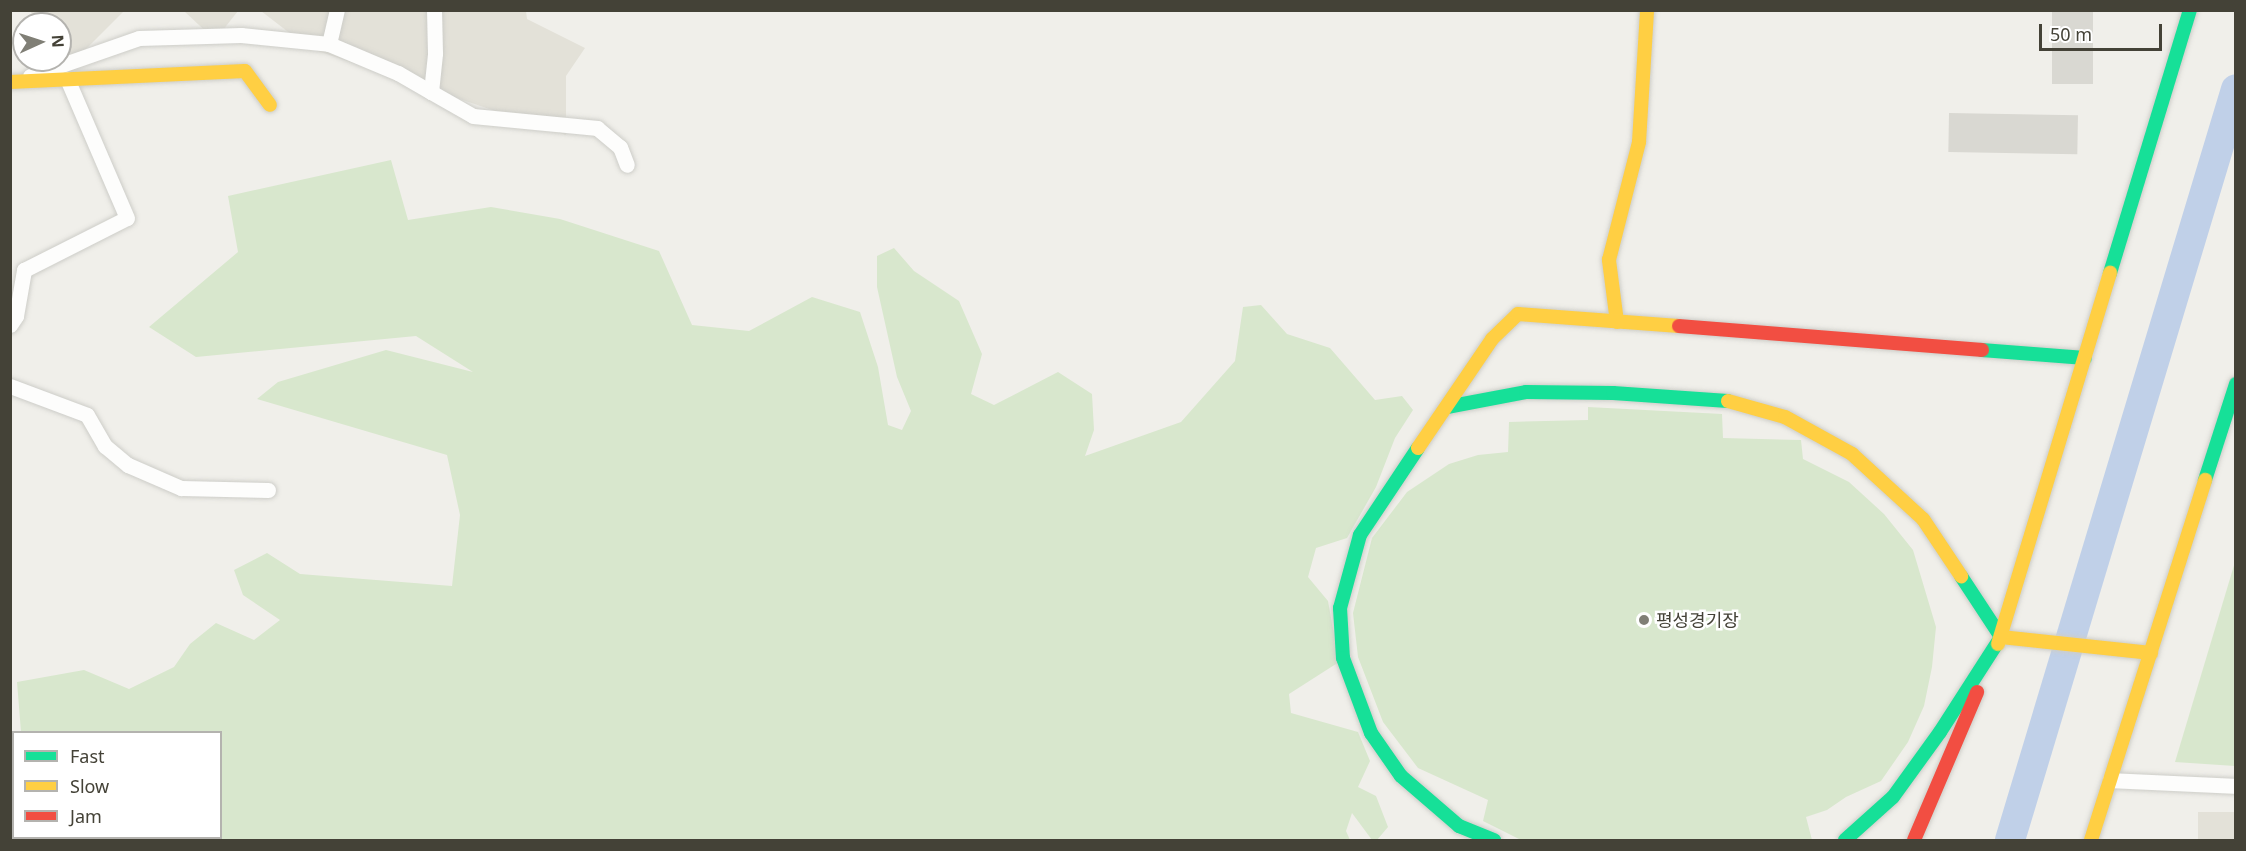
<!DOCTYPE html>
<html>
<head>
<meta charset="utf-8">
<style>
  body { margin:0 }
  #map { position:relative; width:2246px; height:851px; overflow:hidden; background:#f0efea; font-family:"Noto Sans","Noto Sans KR",sans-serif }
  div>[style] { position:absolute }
  .residential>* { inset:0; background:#e3e1d8; transform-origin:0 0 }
  .green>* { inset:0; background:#d8e7cd }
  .river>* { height:30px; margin:-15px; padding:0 15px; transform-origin:15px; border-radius:15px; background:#c0d0e8 }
  .building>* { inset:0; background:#d9d8d2; transform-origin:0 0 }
  .roads { filter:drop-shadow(0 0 2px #cdcdc8) drop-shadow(0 0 2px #cdcdc8) }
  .street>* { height:15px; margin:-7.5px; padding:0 7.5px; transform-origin:7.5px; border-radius:7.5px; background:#fdfdfc }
  .fast>* { height:14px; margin:-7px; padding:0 7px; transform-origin:7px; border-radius:7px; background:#16e098 }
  .slow>* { height:14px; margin:-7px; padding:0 7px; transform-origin:7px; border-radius:7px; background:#ffcf43 }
  .jam>* { height:14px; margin:-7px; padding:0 7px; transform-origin:7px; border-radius:7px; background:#f24e42 }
  .dots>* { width:16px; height:16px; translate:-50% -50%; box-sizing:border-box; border:3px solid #fff; border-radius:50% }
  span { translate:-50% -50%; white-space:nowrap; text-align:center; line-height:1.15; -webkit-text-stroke:5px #fff; paint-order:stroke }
  .poi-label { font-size:18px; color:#444237 }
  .left { translate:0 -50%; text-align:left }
  .frame { position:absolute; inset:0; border:12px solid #444237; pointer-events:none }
  .legend { position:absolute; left:12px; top:731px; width:210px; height:108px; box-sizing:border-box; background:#fff; border:2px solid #b4b3af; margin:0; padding:8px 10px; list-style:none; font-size:18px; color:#444237 }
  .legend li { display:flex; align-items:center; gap:12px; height:30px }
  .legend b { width:30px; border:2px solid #b4b3af }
  .north { position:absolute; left:12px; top:12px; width:60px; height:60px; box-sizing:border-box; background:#fff; border:2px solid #b4b3af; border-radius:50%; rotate:87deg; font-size:16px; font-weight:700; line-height:24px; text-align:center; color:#444237 }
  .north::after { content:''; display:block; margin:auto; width:21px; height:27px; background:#807f76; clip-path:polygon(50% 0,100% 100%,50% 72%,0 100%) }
  .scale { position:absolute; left:2039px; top:24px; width:123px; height:27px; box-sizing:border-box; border:3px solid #444237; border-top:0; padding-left:8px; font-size:18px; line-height:21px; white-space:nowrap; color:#444237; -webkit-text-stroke:4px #fff; paint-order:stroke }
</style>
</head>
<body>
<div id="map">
  <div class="residential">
    <div style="clip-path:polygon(31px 11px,124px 11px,65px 70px,60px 60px,60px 24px,33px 24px)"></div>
    <div style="clip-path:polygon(184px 11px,238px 11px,215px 40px)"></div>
    <div style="clip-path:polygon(261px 11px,526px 11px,527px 19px,585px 48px,566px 76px,566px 135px,309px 48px)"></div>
    <div style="left:2235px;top:812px;width:28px;height:37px;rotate:90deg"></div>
  </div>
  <div class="green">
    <div style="clip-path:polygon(391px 160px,408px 220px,491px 207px,560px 219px,659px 251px,692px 325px,749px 331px,812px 297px,860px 312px,878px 367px,888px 425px,902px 430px,911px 411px,897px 377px,877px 287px,877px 256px,894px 248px,914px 271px,959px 301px,982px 354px,971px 394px,994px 405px,1058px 372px,1092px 394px,1094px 430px,1085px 456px,1181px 422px,1235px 361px,1243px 307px,1261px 305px,1287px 334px,1330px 348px,1375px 400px,1402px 396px,1413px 410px,1395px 438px,1376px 487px,1347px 538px,1316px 548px,1308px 577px,1328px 601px,1339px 662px,1289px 694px,1291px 713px,1358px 732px,1370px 761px,1358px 787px,1376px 796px,1388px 827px,1377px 840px,1372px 840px,1352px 813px,1346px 831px,1350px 840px,73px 840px,70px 838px,220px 838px,220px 732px,21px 732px,17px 682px,84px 670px,129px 689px,174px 667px,190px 644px,216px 623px,254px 640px,280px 620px,243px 595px,234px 570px,267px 553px,300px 574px,452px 586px,460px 515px,447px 455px,257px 399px,278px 382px,386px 350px,473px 372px,416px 336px,196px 357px,149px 327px,238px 252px,228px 196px)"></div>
    <div style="clip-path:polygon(1588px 407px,1722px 414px,1723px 438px,1801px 440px,1803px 459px,1849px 482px,1884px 514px,1913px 550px,1936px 627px,1932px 667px,1924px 706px,1908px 742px,1881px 781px,1846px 797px,1827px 810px,1806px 817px,1812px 840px,1521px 840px,1483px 821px,1488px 800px,1418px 768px,1383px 722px,1358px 657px,1353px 613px,1372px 538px,1407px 492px,1449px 464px,1478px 455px,1508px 452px,1509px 422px,1588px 420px)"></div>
    <div style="clip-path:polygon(2235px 562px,2235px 766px,2175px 762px)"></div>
  </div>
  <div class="river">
    <div style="left:2010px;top:840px;width:784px;rotate:-73.25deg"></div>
  </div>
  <div class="building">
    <div style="left:2052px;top:10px;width:41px;height:74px"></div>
    <div style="left:1949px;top:113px;width:129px;height:39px;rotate:1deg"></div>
  </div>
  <div class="roads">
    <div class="street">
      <div style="left:329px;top:44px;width:35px;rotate:-77deg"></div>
      <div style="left:30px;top:76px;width:115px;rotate:-19.2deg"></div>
      <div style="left:139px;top:38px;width:102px;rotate:-1.7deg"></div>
      <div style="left:241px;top:35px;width:88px;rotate:5.8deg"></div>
      <div style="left:329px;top:44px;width:75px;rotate:22.8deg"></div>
      <div style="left:398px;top:73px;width:38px;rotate:30deg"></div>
      <div style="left:431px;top:92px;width:39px;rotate:-84deg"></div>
      <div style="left:435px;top:53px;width:43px;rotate:-91.3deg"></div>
      <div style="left:431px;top:92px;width:48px;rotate:29.7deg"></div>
      <div style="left:473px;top:116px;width:125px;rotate:5.5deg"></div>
      <div style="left:597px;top:128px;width:30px;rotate:40deg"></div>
      <div style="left:620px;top:147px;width:19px;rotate:69deg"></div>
      <div style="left:10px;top:325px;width:11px;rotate:-56deg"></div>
      <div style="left:16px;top:316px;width:47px;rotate:-80.1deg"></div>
      <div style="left:24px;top:270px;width:115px;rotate:-26.8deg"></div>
      <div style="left:127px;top:218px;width:151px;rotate:-113.3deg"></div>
      <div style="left:10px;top:386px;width:82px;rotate:20.6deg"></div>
      <div style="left:87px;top:415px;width:36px;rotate:60deg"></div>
      <div style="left:105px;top:446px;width:30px;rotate:40deg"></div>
      <div style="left:128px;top:465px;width:58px;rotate:23.5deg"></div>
      <div style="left:181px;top:488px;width:87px;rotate:1.3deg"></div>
      <div style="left:2110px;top:780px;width:126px;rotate:2.7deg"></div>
    </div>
    <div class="fast">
      <div style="left:2110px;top:273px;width:275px;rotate:-73.1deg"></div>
      <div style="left:1982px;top:350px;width:103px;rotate:4.4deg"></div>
      <div style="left:1447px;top:407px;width:80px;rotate:-10.8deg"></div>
      <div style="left:1526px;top:392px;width:87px;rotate:0.7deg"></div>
      <div style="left:1613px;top:393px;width:115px;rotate:4deg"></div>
      <div style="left:1418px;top:448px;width:105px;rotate:123.7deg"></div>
      <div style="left:1360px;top:535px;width:76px;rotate:105.3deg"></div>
      <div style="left:1340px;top:608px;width:50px;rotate:86.6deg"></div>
      <div style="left:1343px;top:658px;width:80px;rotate:69.5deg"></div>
      <div style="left:1371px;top:733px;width:52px;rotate:55.1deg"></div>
      <div style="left:1401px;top:776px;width:77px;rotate:40.8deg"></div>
      <div style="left:1459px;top:826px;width:38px;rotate:22deg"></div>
      <div style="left:2205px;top:480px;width:101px;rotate:-72.1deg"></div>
      <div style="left:1845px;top:840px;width:64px;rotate:-41.9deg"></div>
      <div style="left:1893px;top:797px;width:80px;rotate:-54.1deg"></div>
      <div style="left:1940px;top:732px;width:113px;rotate:-57.3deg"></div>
      <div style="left:2001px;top:637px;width:73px;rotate:-123.3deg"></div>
    </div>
    <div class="slow">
      <div style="left:10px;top:82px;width:235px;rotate:-2.7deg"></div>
      <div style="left:245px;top:71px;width:42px;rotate:53.7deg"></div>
      <div style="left:1617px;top:322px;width:63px;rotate:-97.4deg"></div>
      <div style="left:1609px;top:260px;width:122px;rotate:-75.7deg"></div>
      <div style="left:1639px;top:142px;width:132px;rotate:-86.5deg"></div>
      <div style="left:1728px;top:401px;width:59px;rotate:15.7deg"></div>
      <div style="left:1785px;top:417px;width:77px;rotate:28.9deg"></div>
      <div style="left:1852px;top:454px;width:96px;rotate:42.5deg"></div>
      <div style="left:1923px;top:519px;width:69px;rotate:56.3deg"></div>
      <div style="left:1418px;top:448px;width:132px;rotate:-55.8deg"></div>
      <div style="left:1492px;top:339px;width:36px;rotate:-44deg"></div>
      <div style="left:1518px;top:314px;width:161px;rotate:4.3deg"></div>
      <div style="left:2001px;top:637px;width:151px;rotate:6.1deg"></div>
      <div style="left:1998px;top:644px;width:388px;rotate:-73.2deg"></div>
      <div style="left:2091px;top:840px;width:378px;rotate:-72.4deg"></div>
    </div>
    <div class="jam">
      <div style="left:1679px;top:326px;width:304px;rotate:4.5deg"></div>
      <div style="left:1914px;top:840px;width:161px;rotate:-66.9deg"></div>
    </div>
  </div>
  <div class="dots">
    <div style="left:1644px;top:620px;background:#807f76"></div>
  </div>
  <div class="poi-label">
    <span class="left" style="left:1656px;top:620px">평성경기장</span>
  </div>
  <div class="frame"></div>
  <ul class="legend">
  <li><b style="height:8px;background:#16e098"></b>Fast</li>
  <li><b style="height:8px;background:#ffcf43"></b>Slow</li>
  <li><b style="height:8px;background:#f24e42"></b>Jam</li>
  </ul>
  <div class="north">N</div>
  <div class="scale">50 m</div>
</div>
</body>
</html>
